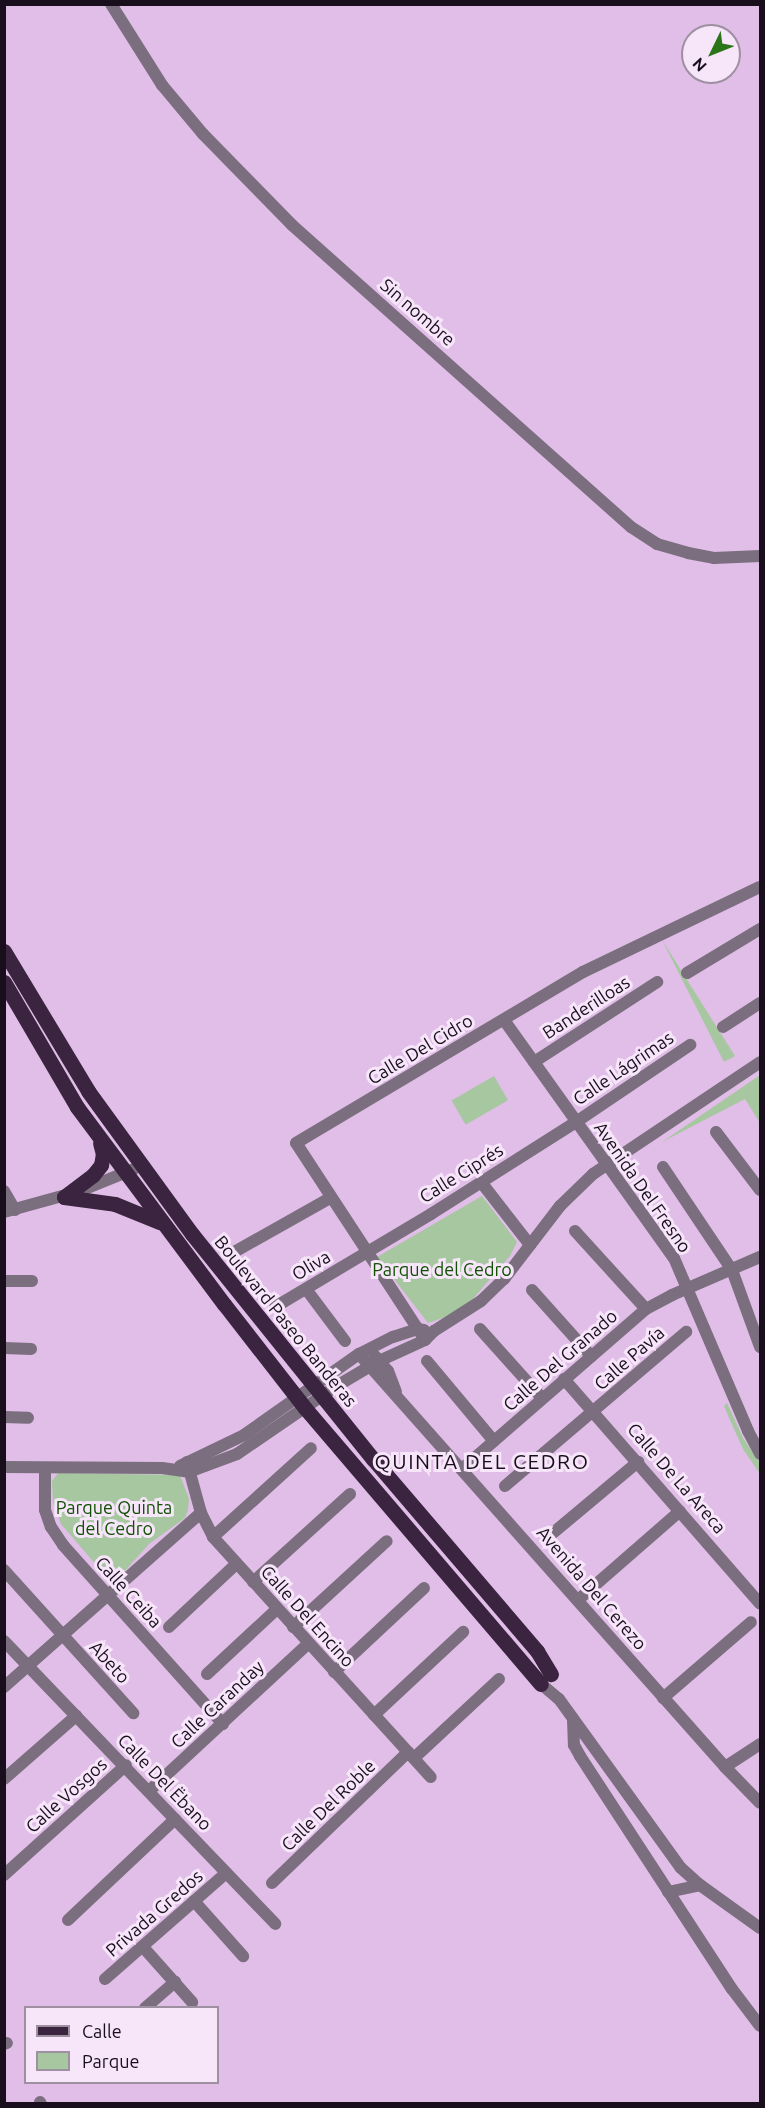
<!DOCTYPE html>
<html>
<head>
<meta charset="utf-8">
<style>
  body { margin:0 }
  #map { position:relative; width:765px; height:2108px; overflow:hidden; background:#e0bee7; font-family:Ubuntu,sans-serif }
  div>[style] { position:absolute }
  .green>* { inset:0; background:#a6c7a0; transform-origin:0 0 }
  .minor>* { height:12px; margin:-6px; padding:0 6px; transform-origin:6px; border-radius:6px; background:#7b6e7e }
  .major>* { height:15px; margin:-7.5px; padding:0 7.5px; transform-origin:7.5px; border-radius:7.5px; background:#3a243f }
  span { translate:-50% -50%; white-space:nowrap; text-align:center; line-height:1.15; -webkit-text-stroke:6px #f7e5fa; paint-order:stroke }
  .street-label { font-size:18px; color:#190e1c }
  .park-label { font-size:18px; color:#0f5100 }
  .quarter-label { font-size:21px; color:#190e1c; letter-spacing:1.5px }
  .frame { position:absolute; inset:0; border:6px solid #190e1c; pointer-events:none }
  .legend { position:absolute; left:24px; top:2006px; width:195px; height:78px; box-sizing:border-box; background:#f7e5fa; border:2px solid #9e8fa1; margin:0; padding:8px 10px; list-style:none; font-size:18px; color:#190e1c }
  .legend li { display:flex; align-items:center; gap:12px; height:30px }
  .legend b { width:30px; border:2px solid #9e8fa1 }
  .north { position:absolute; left:681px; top:24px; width:60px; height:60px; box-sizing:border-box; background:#f7e5fa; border:2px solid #9e8fa1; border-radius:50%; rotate:227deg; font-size:16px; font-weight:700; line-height:24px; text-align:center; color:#190e1c }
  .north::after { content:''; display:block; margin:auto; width:21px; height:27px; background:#2a7519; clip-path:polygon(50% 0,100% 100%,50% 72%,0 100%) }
</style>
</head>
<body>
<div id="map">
  <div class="green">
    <div style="clip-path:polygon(662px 940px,735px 1056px,724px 1062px)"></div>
    <div style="clip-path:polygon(760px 1075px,760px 1123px,745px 1099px,662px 1142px)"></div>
    <div style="left:494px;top:1076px;width:28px;height:49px;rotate:60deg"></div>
    <div style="clip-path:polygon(482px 1196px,517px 1242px,510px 1256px,471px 1301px,451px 1315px,428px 1323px,377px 1257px)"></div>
    <div style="clip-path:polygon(727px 1403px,743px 1438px,760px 1463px,760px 1474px,743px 1449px,730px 1420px,724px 1406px)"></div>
    <div style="clip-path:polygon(58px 1473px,180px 1475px,189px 1499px,188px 1510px,185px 1518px,149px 1544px,124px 1572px,114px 1577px,104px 1574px,61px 1524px,53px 1502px,52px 1481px)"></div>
  </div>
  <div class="minor">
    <div style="left:111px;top:4px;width:96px;rotate:57.8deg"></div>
    <div style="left:162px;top:85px;width:64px;rotate:50.1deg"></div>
    <div style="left:203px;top:134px;width:127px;rotate:45.6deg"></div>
    <div style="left:292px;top:225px;width:454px;rotate:41.7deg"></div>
    <div style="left:631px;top:527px;width:31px;rotate:33deg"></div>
    <div style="left:657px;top:544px;width:32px;rotate:16deg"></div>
    <div style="left:688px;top:553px;width:26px;rotate:11deg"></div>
    <div style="left:714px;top:558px;width:46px;rotate:-2.5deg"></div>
    <div style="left:687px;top:973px;width:85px;rotate:-31.1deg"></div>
    <div style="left:504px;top:1020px;width:292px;rotate:54.5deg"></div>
    <div style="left:674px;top:1258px;width:188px;rotate:66.8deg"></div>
    <div style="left:748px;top:1431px;width:26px;rotate:62deg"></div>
    <div style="left:723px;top:1027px;width:44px;rotate:-33deg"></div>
    <div style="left:534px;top:1062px;width:147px;rotate:-33deg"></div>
    <div style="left:716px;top:1132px;width:73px;rotate:52.8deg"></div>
    <div style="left:663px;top:1167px;width:124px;rotate:56.2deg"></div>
    <div style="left:732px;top:1270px;width:82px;rotate:70deg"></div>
    <div style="left:481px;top:1182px;width:80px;rotate:52.1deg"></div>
    <div style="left:4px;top:1191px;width:22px;rotate:60deg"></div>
    <div style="left:4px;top:1212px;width:79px;rotate:-15.4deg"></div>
    <div style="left:80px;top:1191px;width:58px;rotate:-22.2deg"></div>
    <div style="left:575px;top:1231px;width:105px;rotate:47.7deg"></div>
    <div style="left:236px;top:1251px;width:108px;rotate:-29.4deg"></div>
    <div style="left:4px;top:1281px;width:28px"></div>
    <div style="left:306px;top:1289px;width:65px;rotate:53.1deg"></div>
    <div style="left:532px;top:1290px;width:89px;rotate:48.2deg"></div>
    <div style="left:275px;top:1307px;width:182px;rotate:-30.8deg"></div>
    <div style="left:431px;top:1214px;width:172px;rotate:-32.4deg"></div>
    <div style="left:576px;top:1122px;width:138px;rotate:-34deg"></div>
    <div style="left:480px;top:1329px;width:93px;rotate:48.1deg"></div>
    <div style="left:425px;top:1340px;width:235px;rotate:-123.2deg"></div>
    <div style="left:296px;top:1143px;width:334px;rotate:-30.8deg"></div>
    <div style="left:583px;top:972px;width:196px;rotate:-25.7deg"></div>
    <div style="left:4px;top:1348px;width:27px;rotate:2deg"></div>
    <div style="left:359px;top:1354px;width:552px;rotate:48.45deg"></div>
    <div style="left:725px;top:1767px;width:50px;rotate:45.8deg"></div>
    <div style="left:375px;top:1356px;width:20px;rotate:49deg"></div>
    <div style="left:388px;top:1371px;width:22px;rotate:69deg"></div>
    <div style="left:427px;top:1361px;width:104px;rotate:50.1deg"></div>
    <div style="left:564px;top:1379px;width:298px;rotate:48.9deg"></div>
    <div style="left:4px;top:1417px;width:24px;rotate:2deg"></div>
    <div style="left:187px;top:1462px;width:53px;rotate:74.6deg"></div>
    <div style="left:201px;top:1513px;width:27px;rotate:63deg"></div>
    <div style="left:213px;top:1537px;width:324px;rotate:47.8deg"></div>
    <div style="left:180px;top:1466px;width:71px;rotate:-25.8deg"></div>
    <div style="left:244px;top:1435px;width:141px;rotate:-35.2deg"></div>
    <div style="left:359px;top:1354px;width:38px;rotate:-27deg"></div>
    <div style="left:393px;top:1337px;width:25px;rotate:-18deg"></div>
    <div style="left:417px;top:1329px;width:7px;rotate:8deg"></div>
    <div style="left:4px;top:1467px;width:158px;rotate:0.4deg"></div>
    <div style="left:162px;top:1468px;width:27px;rotate:8deg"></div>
    <div style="left:189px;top:1472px;width:51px;rotate:-20.6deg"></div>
    <div style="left:237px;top:1454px;width:119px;rotate:-34.4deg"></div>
    <div style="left:335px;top:1387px;width:51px;rotate:-30.6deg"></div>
    <div style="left:379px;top:1361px;width:51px;rotate:-24.5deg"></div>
    <div style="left:425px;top:1340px;width:13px;rotate:-45deg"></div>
    <div style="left:434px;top:1331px;width:56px;rotate:-32.6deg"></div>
    <div style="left:481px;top:1301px;width:32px;rotate:-44deg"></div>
    <div style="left:504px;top:1279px;width:92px;rotate:-52.5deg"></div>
    <div style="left:560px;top:1206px;width:46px;rotate:-44.1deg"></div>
    <div style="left:593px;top:1174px;width:201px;rotate:-33.8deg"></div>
    <div style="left:45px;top:1468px;width:42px;rotate:90deg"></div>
    <div style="left:45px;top:1510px;width:18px;rotate:71deg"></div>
    <div style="left:51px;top:1527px;width:22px;rotate:56deg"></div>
    <div style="left:63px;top:1545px;width:240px;rotate:48.2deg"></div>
    <div style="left:463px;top:1468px;width:242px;rotate:-41deg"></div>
    <div style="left:646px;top:1309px;width:30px;rotate:-28deg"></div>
    <div style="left:672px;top:1295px;width:96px;rotate:-23.4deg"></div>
    <div style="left:505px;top:1486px;width:238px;rotate:-40.4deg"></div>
    <div style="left:213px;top:1537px;width:132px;rotate:-42.2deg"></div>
    <div style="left:547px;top:1538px;width:119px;rotate:-39.9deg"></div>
    <div style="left:4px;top:1570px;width:193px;rotate:47.9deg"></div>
    <div style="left:253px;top:1582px;width:131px;rotate:-42.2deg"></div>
    <div style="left:578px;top:1600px;width:135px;rotate:-41.1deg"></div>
    <div style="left:169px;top:1627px;width:92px;rotate:-43.2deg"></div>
    <div style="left:293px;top:1627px;width:127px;rotate:-42.5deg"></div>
    <div style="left:4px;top:1641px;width:392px;rotate:46.2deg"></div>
    <div style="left:334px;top:1672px;width:123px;rotate:-43deg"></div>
    <div style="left:207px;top:1674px;width:96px;rotate:-42.9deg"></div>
    <div style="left:541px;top:1684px;width:23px;rotate:40deg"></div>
    <div style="left:559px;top:1699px;width:208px;rotate:54.2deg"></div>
    <div style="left:681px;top:1868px;width:25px;rotate:42deg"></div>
    <div style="left:700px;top:1885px;width:74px;rotate:35.6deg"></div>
    <div style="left:4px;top:1687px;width:263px;rotate:-41.5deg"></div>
    <div style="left:663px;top:1698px;width:116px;rotate:-40.8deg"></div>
    <div style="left:374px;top:1715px;width:122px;rotate:-43deg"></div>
    <div style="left:573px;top:1719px;width:26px;rotate:88deg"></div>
    <div style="left:574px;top:1745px;width:13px;rotate:61deg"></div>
    <div style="left:580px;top:1756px;width:278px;rotate:56.9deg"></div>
    <div style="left:732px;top:1989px;width:46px;rotate:52.9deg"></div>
    <div style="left:414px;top:1758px;width:116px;rotate:-42.9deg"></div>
    <div style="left:725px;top:1767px;width:42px;rotate:-33.3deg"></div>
    <div style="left:4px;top:1779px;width:96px;rotate:-41.2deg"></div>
    <div style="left:149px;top:1791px;width:217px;rotate:-42.8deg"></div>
    <div style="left:4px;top:1875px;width:164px;rotate:-42deg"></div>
    <div style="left:272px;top:1883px;width:189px;rotate:-43.9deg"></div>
    <div style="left:668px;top:1892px;width:33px;rotate:-12deg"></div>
    <div style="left:194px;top:1901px;width:74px;rotate:48.3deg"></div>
    <div style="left:68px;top:1920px;width:147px;rotate:-43.3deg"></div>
    <div style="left:143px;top:1947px;width:74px;rotate:48.3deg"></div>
    <div style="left:105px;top:1979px;width:161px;rotate:-41.2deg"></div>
    <div style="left:145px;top:2008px;width:40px;rotate:-41deg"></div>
    <div style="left:4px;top:2044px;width:3px;rotate:-18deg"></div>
    <div style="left:40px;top:2102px;width:2px;rotate:63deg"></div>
  </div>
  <div class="major">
    <div style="left:4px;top:951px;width:163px;rotate:59deg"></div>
    <div style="left:88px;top:1091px;width:177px;rotate:54deg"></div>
    <div style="left:192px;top:1234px;width:289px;rotate:51.2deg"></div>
    <div style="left:373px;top:1459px;width:253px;rotate:49.5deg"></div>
    <div style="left:537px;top:1651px;width:27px;rotate:59deg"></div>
    <div style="left:4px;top:982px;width:145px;rotate:59.7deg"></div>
    <div style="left:77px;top:1107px;width:246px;rotate:53.3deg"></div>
    <div style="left:224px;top:1304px;width:132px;rotate:52.1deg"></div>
    <div style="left:305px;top:1408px;width:363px;rotate:49.5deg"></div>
    <div style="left:64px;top:1197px;width:51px;rotate:7.8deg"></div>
    <div style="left:115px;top:1204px;width:48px;rotate:22.2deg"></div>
    <div style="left:64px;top:1197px;width:36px;rotate:-37deg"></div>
    <div style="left:93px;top:1175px;width:13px;rotate:-51deg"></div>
    <div style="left:101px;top:1165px;width:11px;rotate:-80deg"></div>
    <div style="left:103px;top:1154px;width:11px;rotate:-105deg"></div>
  </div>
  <div class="street-label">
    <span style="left:418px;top:312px;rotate:41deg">Sin nombre</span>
    <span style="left:586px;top:1007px;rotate:-33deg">Banderilloas</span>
    <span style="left:420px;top:1049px;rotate:-31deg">Calle Del Cidro</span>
    <span style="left:623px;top:1068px;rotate:-34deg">Calle Lágrimas</span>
    <span style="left:461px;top:1173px;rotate:-32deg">Calle Ciprés</span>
    <span style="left:643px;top:1187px;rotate:55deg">Avenida Del Fresno</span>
    <span style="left:311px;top:1265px;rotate:-31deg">Oliva</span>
    <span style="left:286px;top:1321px;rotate:51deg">Boulevard Paseo Banderas</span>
    <span style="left:629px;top:1358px;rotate:-41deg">Calle Pavía</span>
    <span style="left:560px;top:1360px;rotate:-41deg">Calle Del Granado</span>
    <span style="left:677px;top:1478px;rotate:49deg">Calle De La Areca</span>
    <span style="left:592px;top:1588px;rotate:49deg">Avenida Del Cerezo</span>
    <span style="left:129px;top:1592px;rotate:48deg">Calle Ceiba</span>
    <span style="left:308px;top:1616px;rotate:48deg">Calle Del Encino</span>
    <span style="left:110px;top:1662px;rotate:48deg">Abeto</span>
    <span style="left:217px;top:1704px;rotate:-43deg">Calle Caranday</span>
    <span style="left:165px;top:1782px;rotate:46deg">Calle Del Ëbano</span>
    <span style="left:66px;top:1795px;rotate:-42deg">Calle Vosgos</span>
    <span style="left:328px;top:1805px;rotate:-44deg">Calle Del Roble</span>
    <span style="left:154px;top:1913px;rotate:-41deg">Privada Gredos</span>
  </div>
  <div class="park-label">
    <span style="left:442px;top:1269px">Parque del Cedro</span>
    <span style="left:114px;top:1518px">Parque Quinta<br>del Cedro</span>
  </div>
  <div class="quarter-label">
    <span style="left:482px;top:1461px">QUINTA DEL CEDRO</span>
  </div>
  <div class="frame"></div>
  <ul class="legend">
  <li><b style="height:8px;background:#3a243f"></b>Calle</li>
  <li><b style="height:16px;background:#a6c7a0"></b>Parque</li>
  </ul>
  <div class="north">N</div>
</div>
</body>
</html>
